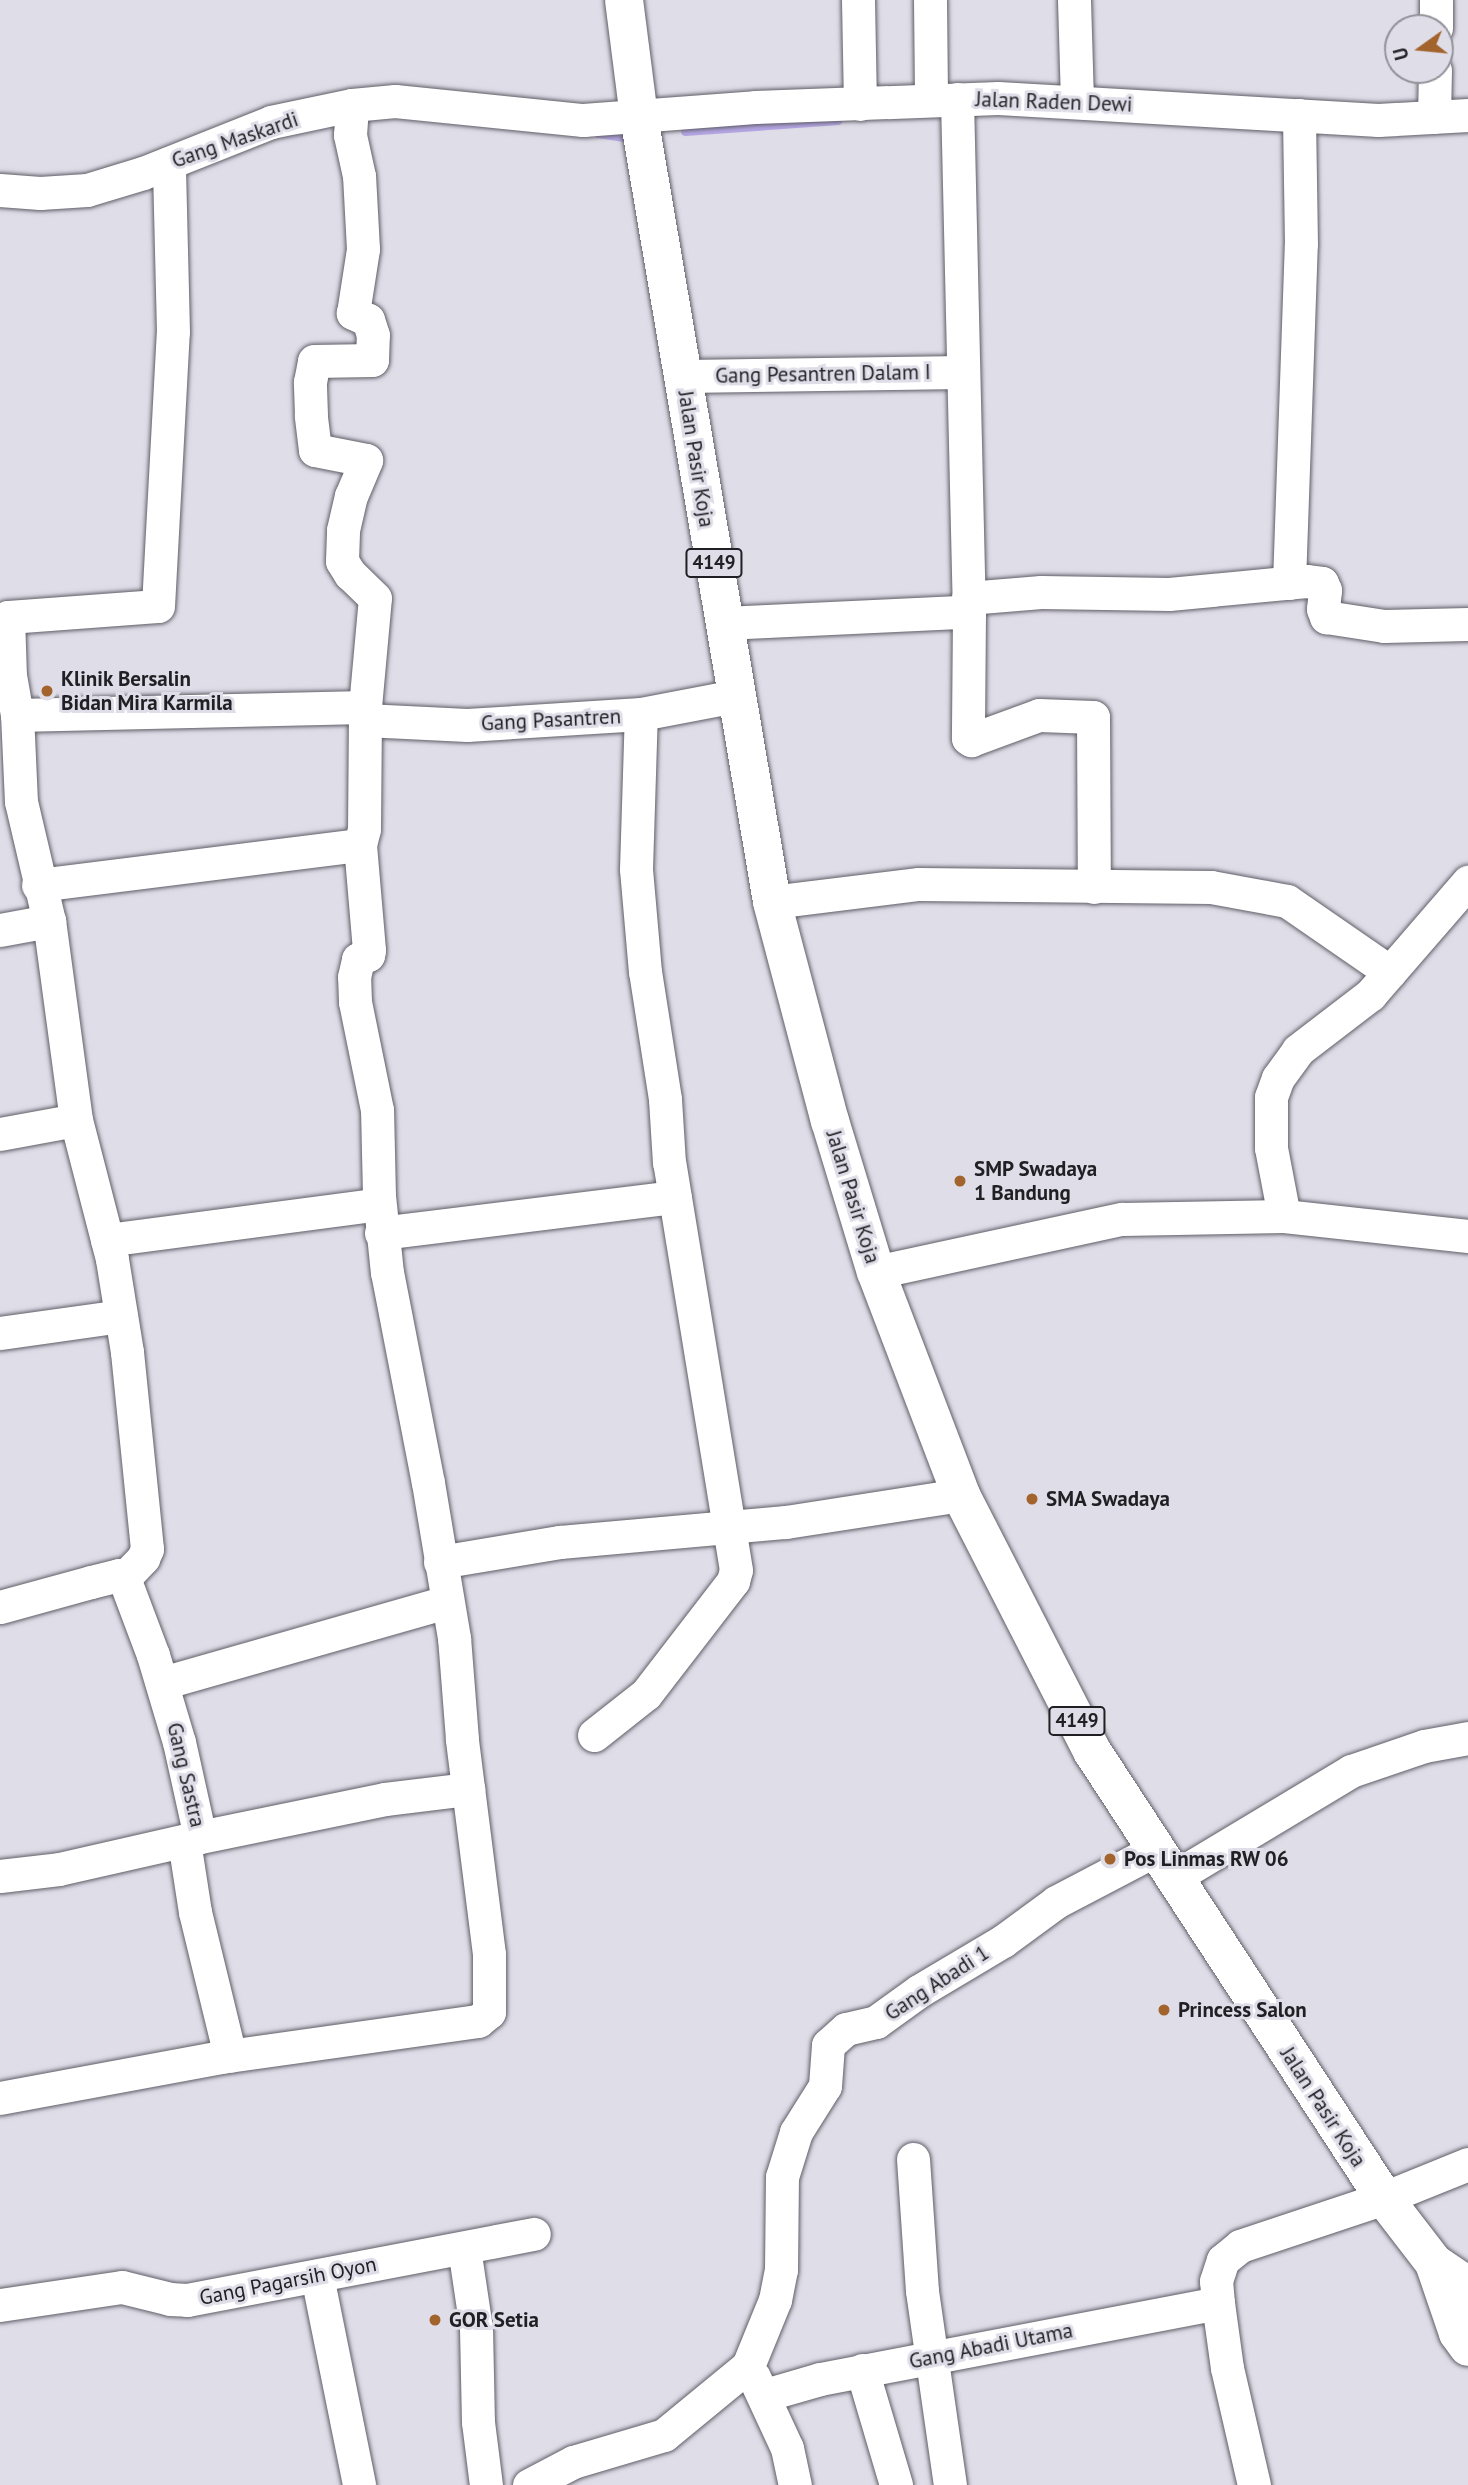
<!DOCTYPE html>
<html>
<head>
<meta charset="utf-8">
<style>
  body { margin:0 }
  #map { position:relative; width:1468px; height:2485px; overflow:hidden; background:#dfdde8; font-family:"PT Sans",sans-serif }
  div>[style] { position:absolute }
  .stream>* { height:9px; margin:-4.5px; padding:0 4.5px; transform-origin:4.5px; border-radius:4.5px; background:#b5a6e5 }
  .roads { filter:drop-shadow(0 0 2px #605e67) drop-shadow(0 0 2px #605e67) }
  .minor>* { height:33px; margin:-16.5px; padding:0 16.5px; transform-origin:16.5px; border-radius:16.5px; background:#fff }
  .primary>* { height:38px; margin:-19px; padding:0 19px; transform-origin:19px; border-radius:19px; background:#fff }
  .dots>* { width:19px; height:19px; translate:-50% -50%; box-sizing:border-box; border:4px solid #dfdde8; border-radius:50% }
  span { translate:-50% -50%; white-space:nowrap; text-align:center; line-height:1.15; -webkit-text-stroke:6px #dfdde8; paint-order:stroke }
  .shield-label span { padding:2px 5px; background:#dfdde8; border:2px solid; border-radius:5px; -webkit-text-stroke-width:0 }
  .shield-label { font-size:19px; color:#201f23; font-weight:700 }
  .street-label { font-size:21px; color:#201f23 }
  .poi-label { font-size:21px; color:#201f23; font-weight:700 }
  .left { translate:0 -50%; text-align:left }
  .north { position:absolute; left:1384px; top:14px; width:70px; height:70px; box-sizing:border-box; background:#dfdde8; border:2px solid #939199; border-radius:50%; rotate:255deg; font-size:19px; font-weight:700; line-height:28px; text-align:center; color:#201f23 }
  .north::after { content:''; display:block; margin:auto; width:24px; height:32px; background:#a3632c; clip-path:polygon(50% 0,100% 100%,50% 72%,0 100%) }
</style>
</head>
<body>
<div id="map">
  <div class="stream">
    <div style="left:685px;top:131px;width:153px;rotate:-4.1deg"></div>
    <div style="left:598px;top:133px;width:26px;rotate:9deg"></div>
  </div>
  <div class="roads">
    <div class="minor">
      <div style="left:858px;top:0;width:104px;rotate:88.9deg"></div>
      <div style="left:930px;top:0;width:100px;rotate:89.4deg"></div>
      <div style="left:1074px;top:0;width:101px;rotate:88.3deg"></div>
      <div style="left:1436px;top:28px;width:28px;rotate:-90deg"></div>
      <div style="left:957px;top:99px;width:515px;rotate:88.67deg"></div>
      <div style="left:969px;top:614px;width:124px;rotate:90.5deg"></div>
      <div style="left:968px;top:738px;width:4px;rotate:34deg"></div>
      <div style="left:971px;top:740px;width:72px;rotate:-20.2deg"></div>
      <div style="left:1039px;top:715px;width:54px;rotate:2.1deg"></div>
      <div style="left:1093px;top:717px;width:170px;rotate:89.7deg"></div>
      <div style="left:1434px;top:117px;width:47px;rotate:-88.8deg"></div>
      <div style="left:0;top:190px;width:40px;rotate:4.3deg"></div>
      <div style="left:40px;top:193px;width:47px;rotate:-3.7deg"></div>
      <div style="left:87px;top:190px;width:59px;rotate:-16.9deg"></div>
      <div style="left:143px;top:173px;width:138px;rotate:-21.7deg"></div>
      <div style="left:271px;top:122px;width:83px;rotate:-11.9deg"></div>
      <div style="left:352px;top:105px;width:43px;rotate:-5.3deg"></div>
      <div style="left:395px;top:101px;width:189px;rotate:5.8deg"></div>
      <div style="left:583px;top:120px;width:172px;rotate:-4.3deg"></div>
      <div style="left:755px;top:107px;width:243px;rotate:-2.1deg"></div>
      <div style="left:998px;top:98px;width:381px;rotate:3.3deg"></div>
      <div style="left:1378px;top:120px;width:90px;rotate:-3.2deg"></div>
      <div style="left:683px;top:376px;width:280px;rotate:-0.8deg"></div>
      <div style="left:1289px;top:583px;width:339px;rotate:-88deg"></div>
      <div style="left:1301px;top:244px;width:129px;rotate:-90.9deg"></div>
      <div style="left:968px;top:598px;width:73px;rotate:-4.7deg"></div>
      <div style="left:1041px;top:592px;width:128px;rotate:0.9deg"></div>
      <div style="left:1169px;top:594px;width:138px;rotate:-5.4deg"></div>
      <div style="left:1306px;top:581px;width:16px;rotate:7deg"></div>
      <div style="left:1322px;top:583px;width:8px;rotate:67deg"></div>
      <div style="left:1325px;top:590px;width:19px;rotate:96deg"></div>
      <div style="left:1323px;top:609px;width:9px;rotate:69deg"></div>
      <div style="left:1326px;top:617px;width:59px;rotate:8.8deg"></div>
      <div style="left:1384px;top:626px;width:84px;rotate:-1.4deg"></div>
      <div style="left:724px;top:623px;width:235px;rotate:-2.7deg"></div>
      <div style="left:959px;top:612px;width:10px;rotate:11deg"></div>
      <div style="left:17px;top:715px;width:348px;rotate:-1.3deg"></div>
      <div style="left:365px;top:720px;width:102px;rotate:2.8deg"></div>
      <div style="left:467px;top:725px;width:174px;rotate:-3.6deg"></div>
      <div style="left:641px;top:714px;width:96px;rotate:-10.8deg"></div>
      <div style="left:38px;top:885px;width:324px;rotate:-7.1deg"></div>
      <div style="left:772px;top:902px;width:148px;rotate:-7deg"></div>
      <div style="left:919px;top:884px;width:292px;rotate:0.6deg"></div>
      <div style="left:1211px;top:887px;width:77px;rotate:10.4deg"></div>
      <div style="left:1287px;top:901px;width:125px;rotate:34.6deg"></div>
      <div style="left:0;top:930px;width:50px;rotate:-10.4deg"></div>
      <div style="left:0;top:1134px;width:77px;rotate:-10.4deg"></div>
      <div style="left:1284px;top:1216px;width:69px;rotate:-100.8deg"></div>
      <div style="left:1271px;top:1148px;width:51px;rotate:-90deg"></div>
      <div style="left:1271px;top:1097px;width:20px;rotate:-70deg"></div>
      <div style="left:1278px;top:1078px;width:34px;rotate:-54deg"></div>
      <div style="left:1298px;top:1050px;width:91px;rotate:-37.4deg"></div>
      <div style="left:1370px;top:995px;width:150px;rotate:-49.1deg"></div>
      <div style="left:381px;top:1233px;width:296px;rotate:-7deg"></div>
      <div style="left:107px;top:1240px;width:274px;rotate:-7.5deg"></div>
      <div style="left:876px;top:1272px;width:252px;rotate:-12.2deg"></div>
      <div style="left:1122px;top:1219px;width:162px;rotate:-1.1deg"></div>
      <div style="left:1284px;top:1216px;width:185px;rotate:6.2deg"></div>
      <div style="left:0;top:1333px;width:122px;rotate:-8deg"></div>
      <div style="left:440px;top:1562px;width:122px;rotate:-9.5deg"></div>
      <div style="left:560px;top:1542px;width:227px;rotate:-5.1deg"></div>
      <div style="left:786px;top:1522px;width:177px;rotate:-8.8deg"></div>
      <div style="left:124px;top:1578px;width:28px;rotate:-46deg"></div>
      <div style="left:143px;top:1558px;width:10px;rotate:-66deg"></div>
      <div style="left:147px;top:1549px;width:198px;rotate:-95.8deg"></div>
      <div style="left:127px;top:1352px;width:94px;rotate:-99.2deg"></div>
      <div style="left:112px;top:1259px;width:144px;rotate:-104.5deg"></div>
      <div style="left:76px;top:1120px;width:201px;rotate:-97.7deg"></div>
      <div style="left:49px;top:921px;width:122px;rotate:-103.2deg"></div>
      <div style="left:21px;top:802px;width:87px;rotate:-92.6deg"></div>
      <div style="left:17px;top:715px;width:39px;rotate:-100deg"></div>
      <div style="left:10px;top:677px;width:60px;rotate:-91.9deg"></div>
      <div style="left:8px;top:617px;width:150px;rotate:-4.2deg"></div>
      <div style="left:158px;top:606px;width:274px;rotate:-86.9deg"></div>
      <div style="left:173px;top:332px;width:169px;rotate:-91.4deg"></div>
      <div style="left:124px;top:1578px;width:82px;rotate:69.4deg"></div>
      <div style="left:153px;top:1655px;width:91px;rotate:73.4deg"></div>
      <div style="left:179px;top:1742px;width:97px;rotate:77.5deg"></div>
      <div style="left:200px;top:1837px;width:189px;rotate:-11.6deg"></div>
      <div style="left:385px;top:1799px;width:84px;rotate:-6.9deg"></div>
      <div style="left:0;top:1607px;width:94px;rotate:-15.4deg"></div>
      <div style="left:91px;top:1582px;width:29px;rotate:-14deg"></div>
      <div style="left:119px;top:1575px;width:6px;rotate:31deg"></div>
      <div style="left:162px;top:1683px;width:296px;rotate:-15.9deg"></div>
      <div style="left:594px;top:1735px;width:66px;rotate:-38.3deg"></div>
      <div style="left:646px;top:1694px;width:143px;rotate:-52.4deg"></div>
      <div style="left:733px;top:1581px;width:11px;rotate:-75deg"></div>
      <div style="left:736px;top:1570px;width:412px;rotate:-99.3deg"></div>
      <div style="left:669px;top:1163px;width:64px;rotate:-93.6deg"></div>
      <div style="left:665px;top:1099px;width:129px;rotate:-98.9deg"></div>
      <div style="left:645px;top:972px;width:103px;rotate:-95deg"></div>
      <div style="left:636px;top:869px;width:155px;rotate:-88.2deg"></div>
      <div style="left:184px;top:1841px;width:72px;rotate:81.2deg"></div>
      <div style="left:195px;top:1912px;width:148px;rotate:76.3deg"></div>
      <div style="left:0;top:1876px;width:59px;rotate:-6.8deg"></div>
      <div style="left:59px;top:1869px;width:145px;rotate:-12.8deg"></div>
      <div style="left:1173px;top:1878px;width:208px;rotate:-31deg"></div>
      <div style="left:1351px;top:1771px;width:77px;rotate:-18.9deg"></div>
      <div style="left:1424px;top:1746px;width:45px;rotate:-10.3deg"></div>
      <div style="left:0;top:2098px;width:225px;rotate:-10.5deg"></div>
      <div style="left:221px;top:2057px;width:260px;rotate:-8deg"></div>
      <div style="left:478px;top:2021px;width:14px;rotate:-39deg"></div>
      <div style="left:489px;top:2012px;width:58px;rotate:-90deg"></div>
      <div style="left:489px;top:1954px;width:217px;rotate:-97.2deg"></div>
      <div style="left:462px;top:1739px;width:101px;rotate:-94.5deg"></div>
      <div style="left:454px;top:1638px;width:157px;rotate:-99.5deg"></div>
      <div style="left:428px;top:1483px;width:214px;rotate:-101deg"></div>
      <div style="left:387px;top:1273px;width:77px;rotate:-95.9deg"></div>
      <div style="left:379px;top:1196px;width:86px;rotate:-91.3deg"></div>
      <div style="left:377px;top:1110px;width:110px;rotate:-101.5deg"></div>
      <div style="left:355px;top:1002px;width:25px;rotate:-92deg"></div>
      <div style="left:354px;top:977px;width:18px;rotate:-77deg"></div>
      <div style="left:358px;top:959px;width:11px;rotate:-22deg"></div>
      <div style="left:368px;top:955px;width:5px;rotate:-79deg"></div>
      <div style="left:369px;top:950px;width:105px;rotate:-94.9deg"></div>
      <div style="left:360px;top:845px;width:16px;rotate:-76deg"></div>
      <div style="left:364px;top:829px;width:122px;rotate:-89.5deg"></div>
      <div style="left:365px;top:707px;width:109px;rotate:-84.8deg"></div>
      <div style="left:375px;top:598px;width:35px;rotate:-136deg"></div>
      <div style="left:350px;top:574px;width:15px;rotate:-122deg"></div>
      <div style="left:342px;top:561px;width:31px;rotate:-88deg"></div>
      <div style="left:343px;top:530px;width:35px;rotate:-77deg"></div>
      <div style="left:351px;top:496px;width:39px;rotate:-67deg"></div>
      <div style="left:366px;top:460px;width:52px;rotate:-168.9deg"></div>
      <div style="left:315px;top:450px;width:35px;rotate:-97deg"></div>
      <div style="left:311px;top:415px;width:33px;rotate:-92deg"></div>
      <div style="left:310px;top:382px;width:21px;rotate:-79deg"></div>
      <div style="left:314px;top:361px;width:58px;rotate:-1deg"></div>
      <div style="left:372px;top:360px;width:25px;rotate:-88deg"></div>
      <div style="left:373px;top:335px;width:16px;rotate:-108deg"></div>
      <div style="left:368px;top:320px;width:17px;rotate:-155deg"></div>
      <div style="left:353px;top:313px;width:65px;rotate:-81.1deg"></div>
      <div style="left:363px;top:249px;width:73px;rotate:-93.1deg"></div>
      <div style="left:359px;top:176px;width:42px;rotate:-102.4deg"></div>
      <div style="left:350px;top:135px;width:30px;rotate:-86deg"></div>
      <div style="left:913px;top:2159px;width:132px;rotate:86.1deg"></div>
      <div style="left:922px;top:2291px;width:196px;rotate:81.8deg"></div>
      <div style="left:464px;top:2248px;width:81px;rotate:81.5deg"></div>
      <div style="left:476px;top:2328px;width:94px;rotate:88.8deg"></div>
      <div style="left:478px;top:2422px;width:64px;rotate:82.8deg"></div>
      <div style="left:317px;top:2276px;width:213px;rotate:78.6deg"></div>
      <div style="left:0;top:2305px;width:123px;rotate:-8.4deg"></div>
      <div style="left:122px;top:2287px;width:49px;rotate:14deg"></div>
      <div style="left:170px;top:2299px;width:17px;rotate:3deg"></div>
      <div style="left:187px;top:2300px;width:353px;rotate:-10.8deg"></div>
      <div style="left:862px;top:2370px;width:120px;rotate:73.5deg"></div>
      <div style="left:754px;top:2377px;width:78px;rotate:65.1deg"></div>
      <div style="left:787px;top:2448px;width:38px;rotate:78deg"></div>
      <div style="left:765px;top:2395px;width:57px;rotate:-16.2deg"></div>
      <div style="left:820px;top:2379px;width:405px;rotate:-10.8deg"></div>
      <div style="left:529px;top:2485px;width:50px;rotate:-27.6deg"></div>
      <div style="left:573px;top:2462px;width:95px;rotate:-16.5deg"></div>
      <div style="left:664px;top:2435px;width:109px;rotate:-39.4deg"></div>
      <div style="left:748px;top:2366px;width:71px;rotate:-67.8deg"></div>
      <div style="left:775px;top:2300px;width:31px;rotate:-79deg"></div>
      <div style="left:781px;top:2270px;width:93px;rotate:-89.4deg"></div>
      <div style="left:782px;top:2177px;width:47px;rotate:-72.7deg"></div>
      <div style="left:796px;top:2132px;width:54px;rotate:-57.8deg"></div>
      <div style="left:825px;top:2086px;width:41px;rotate:-85.8deg"></div>
      <div style="left:828px;top:2045px;width:24px;rotate:-42deg"></div>
      <div style="left:846px;top:2029px;width:31px;rotate:-13deg"></div>
      <div style="left:876px;top:2022px;width:53px;rotate:-35.8deg"></div>
      <div style="left:919px;top:1991px;width:98px;rotate:-30.8deg"></div>
      <div style="left:1003px;top:1941px;width:66px;rotate:-36.3deg"></div>
      <div style="left:1056px;top:1902px;width:112px;rotate:-27.7deg"></div>
      <div style="left:1254px;top:2485px;width:120px;rotate:-103deg"></div>
      <div style="left:1227px;top:2368px;width:66px;rotate:-97.9deg"></div>
      <div style="left:1218px;top:2303px;width:22px;rotate:-95deg"></div>
      <div style="left:1216px;top:2281px;width:22px;rotate:-72deg"></div>
      <div style="left:1223px;top:2260px;width:22px;rotate:-39deg"></div>
      <div style="left:1240px;top:2246px;width:152px;rotate:-18.4deg"></div>
      <div style="left:1384px;top:2198px;width:91px;rotate:-22deg"></div>
    </div>
    <div class="primary">
      <div style="left:624px;top:0;width:118px;rotate:82.7deg"></div>
      <div style="left:639px;top:117px;width:796px;rotate:80.38deg"></div>
      <div style="left:772px;top:902px;width:227px;rotate:75.2deg"></div>
      <div style="left:830px;top:1121px;width:158px;rotate:73.1deg"></div>
      <div style="left:876px;top:1272px;width:239px;rotate:69.1deg"></div>
      <div style="left:961px;top:1495px;width:288px;rotate:62.9deg"></div>
      <div style="left:1092px;top:1751px;width:534px;rotate:56.85deg"></div>
      <div style="left:1384px;top:2198px;width:82px;rotate:52.4deg"></div>
      <div style="left:1434px;top:2263px;width:41px;rotate:34.1deg"></div>
      <div style="left:1434px;top:2263px;width:74px;rotate:71.1deg"></div>
      <div style="left:1458px;top:2333px;width:17px;rotate:54deg"></div>
    </div>
  </div>
  <div class="dots">
    <div style="left:47px;top:691px;background:#a3632c"></div>
    <div style="left:960px;top:1181px;background:#a3632c"></div>
    <div style="left:1032px;top:1499px;background:#a3632c"></div>
    <div style="left:1110px;top:1859px;background:#a3632c"></div>
    <div style="left:1164px;top:2010px;background:#a3632c"></div>
    <div style="left:435px;top:2320px;background:#a3632c"></div>
  </div>
  <div class="shield-label">
    <span style="left:714px;top:563px">4149</span>
    <span style="left:1077px;top:1721px">4149</span>
  </div>
  <div class="street-label">
    <span style="left:1054px;top:102px;rotate:2deg">Jalan Raden Dewi</span>
    <span style="left:235px;top:140px;rotate:-19deg">Gang Maskardi</span>
    <span style="left:823px;top:374px;rotate:-1deg">Gang Pesantren Dalam I</span>
    <span style="left:696px;top:459px;rotate:81deg">Jalan Pasir Koja</span>
    <span style="left:551px;top:720px;rotate:-3deg">Gang Pasantren</span>
    <span style="left:853px;top:1197px;rotate:73deg">Jalan Pasir Koja</span>
    <span style="left:186px;top:1775px;rotate:77deg">Gang Sastra</span>
    <span style="left:937px;top:1983px;rotate:-33deg">Gang Abadi 1</span>
    <span style="left:1323px;top:2107px;rotate:57deg">Jalan Pasir Koja</span>
    <span style="left:288px;top:2281px;rotate:-11deg">Gang Pagarsih Oyon</span>
    <span style="left:991px;top:2346px;rotate:-11deg">Gang Abadi Utama</span>
  </div>
  <div class="poi-label">
    <span class="left" style="left:61px;top:691px">Klinik Bersalin<br>Bidan Mira Karmila</span>
    <span class="left" style="left:974px;top:1181px">SMP Swadaya<br>1 Bandung</span>
    <span class="left" style="left:1046px;top:1499px">SMA Swadaya</span>
    <span class="left" style="left:1124px;top:1859px">Pos Linmas RW 06</span>
    <span class="left" style="left:1178px;top:2010px">Princess Salon</span>
    <span class="left" style="left:449px;top:2320px">GOR Setia</span>
  </div>
  <div class="north">U</div>
</div>
</body>
</html>
